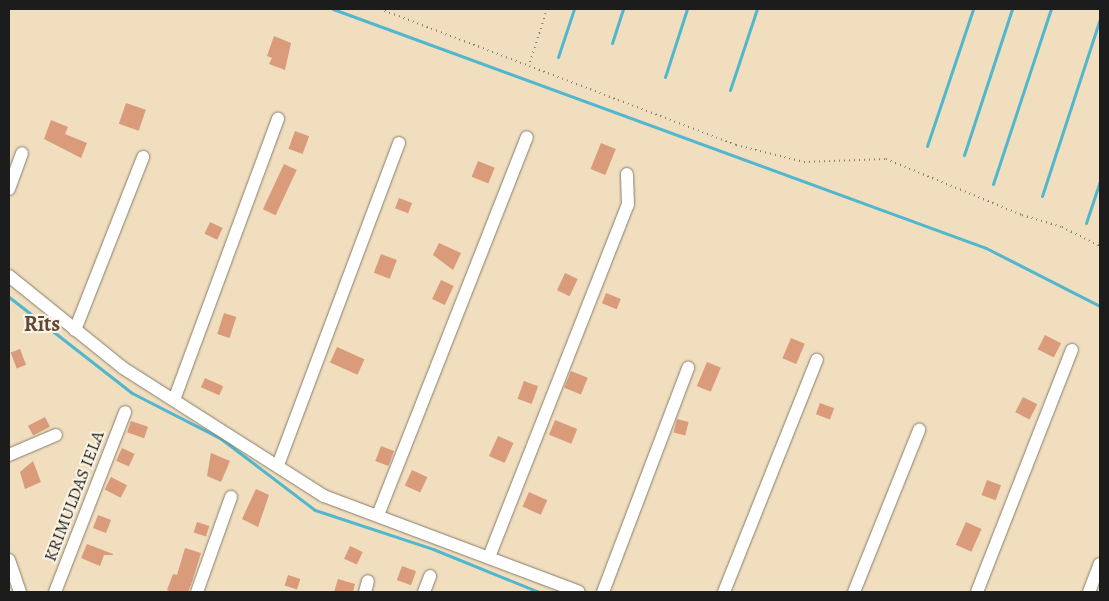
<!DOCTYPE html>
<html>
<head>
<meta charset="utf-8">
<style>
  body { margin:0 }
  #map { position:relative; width:1109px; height:601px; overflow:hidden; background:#f0debe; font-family:Alegreya,serif }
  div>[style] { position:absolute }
  .stream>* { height:3px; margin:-1.5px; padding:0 1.5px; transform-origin:1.5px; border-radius:1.5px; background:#50b7ce }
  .building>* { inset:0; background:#d99b7a; transform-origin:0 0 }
  .path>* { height:2px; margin-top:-1px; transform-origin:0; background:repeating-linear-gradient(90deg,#867d6d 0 1px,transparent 0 5px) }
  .roads { filter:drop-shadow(0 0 1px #867d6d) drop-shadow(0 0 1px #867d6d) }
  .minor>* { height:12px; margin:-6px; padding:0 6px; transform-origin:6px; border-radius:6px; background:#fff }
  span { translate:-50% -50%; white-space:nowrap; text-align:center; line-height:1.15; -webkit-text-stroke:4px #fcf5e5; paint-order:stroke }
  .street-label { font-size:18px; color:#1c1c1c }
  .district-label { font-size:22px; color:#5e483d; font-weight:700 }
  .frame { position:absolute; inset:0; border:10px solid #1c1c1c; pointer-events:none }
</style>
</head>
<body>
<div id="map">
  <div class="stream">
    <div style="left:333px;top:9px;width:695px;rotate:20.1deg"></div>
    <div style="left:986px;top:248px;width:128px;rotate:27deg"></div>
    <div style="left:612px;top:43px;width:36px;rotate:-72deg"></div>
    <div style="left:558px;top:57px;width:51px;rotate:-71.6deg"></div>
    <div style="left:665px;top:77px;width:71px;rotate:-72.1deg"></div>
    <div style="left:730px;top:90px;width:85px;rotate:-71.6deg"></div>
    <div style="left:927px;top:146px;width:145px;rotate:-71.4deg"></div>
    <div style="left:964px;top:155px;width:154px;rotate:-71.8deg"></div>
    <div style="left:993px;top:184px;width:184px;rotate:-71.7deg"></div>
    <div style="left:1042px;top:196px;width:186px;rotate:-71.9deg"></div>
    <div style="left:1086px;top:223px;width:44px;rotate:-71.6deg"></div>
    <div style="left:9px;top:297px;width:156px;rotate:38deg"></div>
    <div style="left:132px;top:393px;width:99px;rotate:27.1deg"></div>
    <div style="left:220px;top:438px;width:119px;rotate:37.2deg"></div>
    <div style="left:315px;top:510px;width:124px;rotate:18.3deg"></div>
    <div style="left:433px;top:549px;width:114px;rotate:22.1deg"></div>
  </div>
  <div class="building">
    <div style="clip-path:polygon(274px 36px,291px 43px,285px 70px,269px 64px,272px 58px,267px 56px)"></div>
    <div style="left:126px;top:103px;width:21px;height:22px;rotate:19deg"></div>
    <div style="clip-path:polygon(51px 120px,68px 127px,65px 134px,87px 143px,81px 158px,44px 139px)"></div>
    <div style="left:295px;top:131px;width:15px;height:19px;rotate:20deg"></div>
    <div style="left:601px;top:143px;width:16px;height:28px;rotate:22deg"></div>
    <div style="left:478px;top:161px;width:18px;height:17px;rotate:22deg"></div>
    <div style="left:284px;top:164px;width:14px;height:50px;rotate:25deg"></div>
    <div style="left:399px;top:198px;width:14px;height:11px;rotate:21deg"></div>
    <div style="left:210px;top:222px;width:14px;height:13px;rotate:25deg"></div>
    <div style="clip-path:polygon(439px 243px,461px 253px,453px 270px,433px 255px)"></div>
    <div style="left:381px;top:254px;width:17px;height:20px;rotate:21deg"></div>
    <div style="left:565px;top:273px;width:14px;height:19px;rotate:25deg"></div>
    <div style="left:441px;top:280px;width:14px;height:21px;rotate:25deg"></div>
    <div style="left:606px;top:293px;width:16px;height:11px;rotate:22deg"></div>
    <div style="left:224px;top:313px;width:13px;height:22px;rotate:18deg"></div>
    <div style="left:1045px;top:335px;width:18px;height:16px;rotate:27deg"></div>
    <div style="left:791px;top:338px;width:15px;height:22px;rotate:23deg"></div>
    <div style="left:337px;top:347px;width:30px;height:17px;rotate:24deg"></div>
    <div style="left:20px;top:349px;width:17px;height:10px;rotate:69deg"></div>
    <div style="left:707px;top:362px;width:15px;height:26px;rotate:23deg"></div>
    <div style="left:571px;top:371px;width:18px;height:18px;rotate:22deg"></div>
    <div style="left:205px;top:378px;width:20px;height:10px;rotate:24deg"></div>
    <div style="left:524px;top:381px;width:15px;height:19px;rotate:20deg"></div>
    <div style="left:1023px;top:397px;width:16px;height:17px;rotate:27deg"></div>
    <div style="left:820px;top:403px;width:15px;height:12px;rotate:20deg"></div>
    <div style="left:45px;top:417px;width:11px;height:19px;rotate:63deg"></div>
    <div style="left:677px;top:419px;width:12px;height:14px;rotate:14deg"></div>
    <div style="left:555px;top:420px;width:24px;height:16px;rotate:22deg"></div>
    <div style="left:131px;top:421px;width:18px;height:12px;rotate:19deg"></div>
    <div style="left:498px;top:436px;width:17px;height:22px;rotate:24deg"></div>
    <div style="left:381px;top:446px;width:14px;height:16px;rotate:21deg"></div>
    <div style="left:122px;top:448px;width:14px;height:14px;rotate:25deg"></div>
    <div style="clip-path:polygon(211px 453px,230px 461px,221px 482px,207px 476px)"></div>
    <div style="clip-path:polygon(33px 461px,41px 482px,25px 489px,20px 472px)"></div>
    <div style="left:412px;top:470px;width:17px;height:17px;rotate:25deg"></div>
    <div style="left:111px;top:477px;width:18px;height:14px;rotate:27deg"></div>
    <div style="left:987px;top:480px;width:15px;height:16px;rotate:20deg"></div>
    <div style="clip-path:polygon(256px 489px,269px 495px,258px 527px,242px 519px)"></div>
    <div style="left:529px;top:492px;width:20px;height:16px;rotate:24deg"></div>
    <div style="left:98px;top:515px;width:14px;height:14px;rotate:21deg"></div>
    <div style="left:197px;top:522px;width:13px;height:11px;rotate:18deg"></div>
    <div style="left:966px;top:522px;width:17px;height:25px;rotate:24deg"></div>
    <div style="clip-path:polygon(87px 544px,113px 554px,113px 555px,104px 555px,100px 566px,81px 558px)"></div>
    <div style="left:350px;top:546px;width:14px;height:14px;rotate:25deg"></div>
    <div style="clip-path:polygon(185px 548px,201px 553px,192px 582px,188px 592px,172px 592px,167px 590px,173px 574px,177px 575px)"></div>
    <div style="left:402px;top:566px;width:15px;height:15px;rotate:20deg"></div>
    <div style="left:288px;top:575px;width:13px;height:11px;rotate:18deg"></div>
    <div style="clip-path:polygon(338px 579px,355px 584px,353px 592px,334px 592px)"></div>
  </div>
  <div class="path">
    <div style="left:380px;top:9px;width:381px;rotate:20.9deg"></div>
    <div style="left:736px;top:145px;width:70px;rotate:14deg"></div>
    <div style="left:804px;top:162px;width:82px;rotate:-2.1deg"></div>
    <div style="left:886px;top:159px;width:147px;rotate:22.4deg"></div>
    <div style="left:1022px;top:215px;width:42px;rotate:16.7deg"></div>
    <div style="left:1062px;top:227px;width:42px;rotate:26.6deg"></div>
    <div style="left:530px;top:62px;width:56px;rotate:-72.2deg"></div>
  </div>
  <div class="roads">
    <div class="minor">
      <div style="left:9px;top:189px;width:38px;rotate:-70deg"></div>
      <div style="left:9px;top:276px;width:146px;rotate:38.9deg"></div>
      <div style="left:123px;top:368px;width:238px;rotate:32.5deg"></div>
      <div style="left:324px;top:496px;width:272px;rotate:20.6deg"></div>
      <div style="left:75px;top:330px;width:186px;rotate:-68.5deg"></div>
      <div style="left:174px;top:400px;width:300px;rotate:-69.7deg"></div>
      <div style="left:9px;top:455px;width:51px;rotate:-23.1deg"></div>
      <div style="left:278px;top:465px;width:344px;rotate:-69.4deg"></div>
      <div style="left:378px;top:515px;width:406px;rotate:-68.5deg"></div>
      <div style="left:489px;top:557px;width:378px;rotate:-68.5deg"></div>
      <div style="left:628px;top:205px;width:31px;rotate:-92deg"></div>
      <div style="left:9px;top:560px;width:34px;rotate:71deg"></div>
      <div style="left:55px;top:592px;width:193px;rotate:-68.7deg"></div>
      <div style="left:197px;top:592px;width:101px;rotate:-70.3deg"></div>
      <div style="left:365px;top:592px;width:11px;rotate:-75deg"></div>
      <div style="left:424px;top:592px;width:17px;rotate:-69deg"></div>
      <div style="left:603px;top:592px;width:240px;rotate:-69.2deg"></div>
      <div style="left:724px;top:592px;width:250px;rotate:-68.2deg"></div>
      <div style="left:854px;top:592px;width:175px;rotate:-68.1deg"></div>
      <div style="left:977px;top:592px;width:260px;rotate:-68.6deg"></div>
      <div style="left:1089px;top:592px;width:30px;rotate:-69deg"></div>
    </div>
  </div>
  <div class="street-label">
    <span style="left:74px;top:496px;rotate:-69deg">KRIMULDAS IELA</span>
  </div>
  <div class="district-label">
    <span style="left:42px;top:325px">Rīts</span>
  </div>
  <div class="frame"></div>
</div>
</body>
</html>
